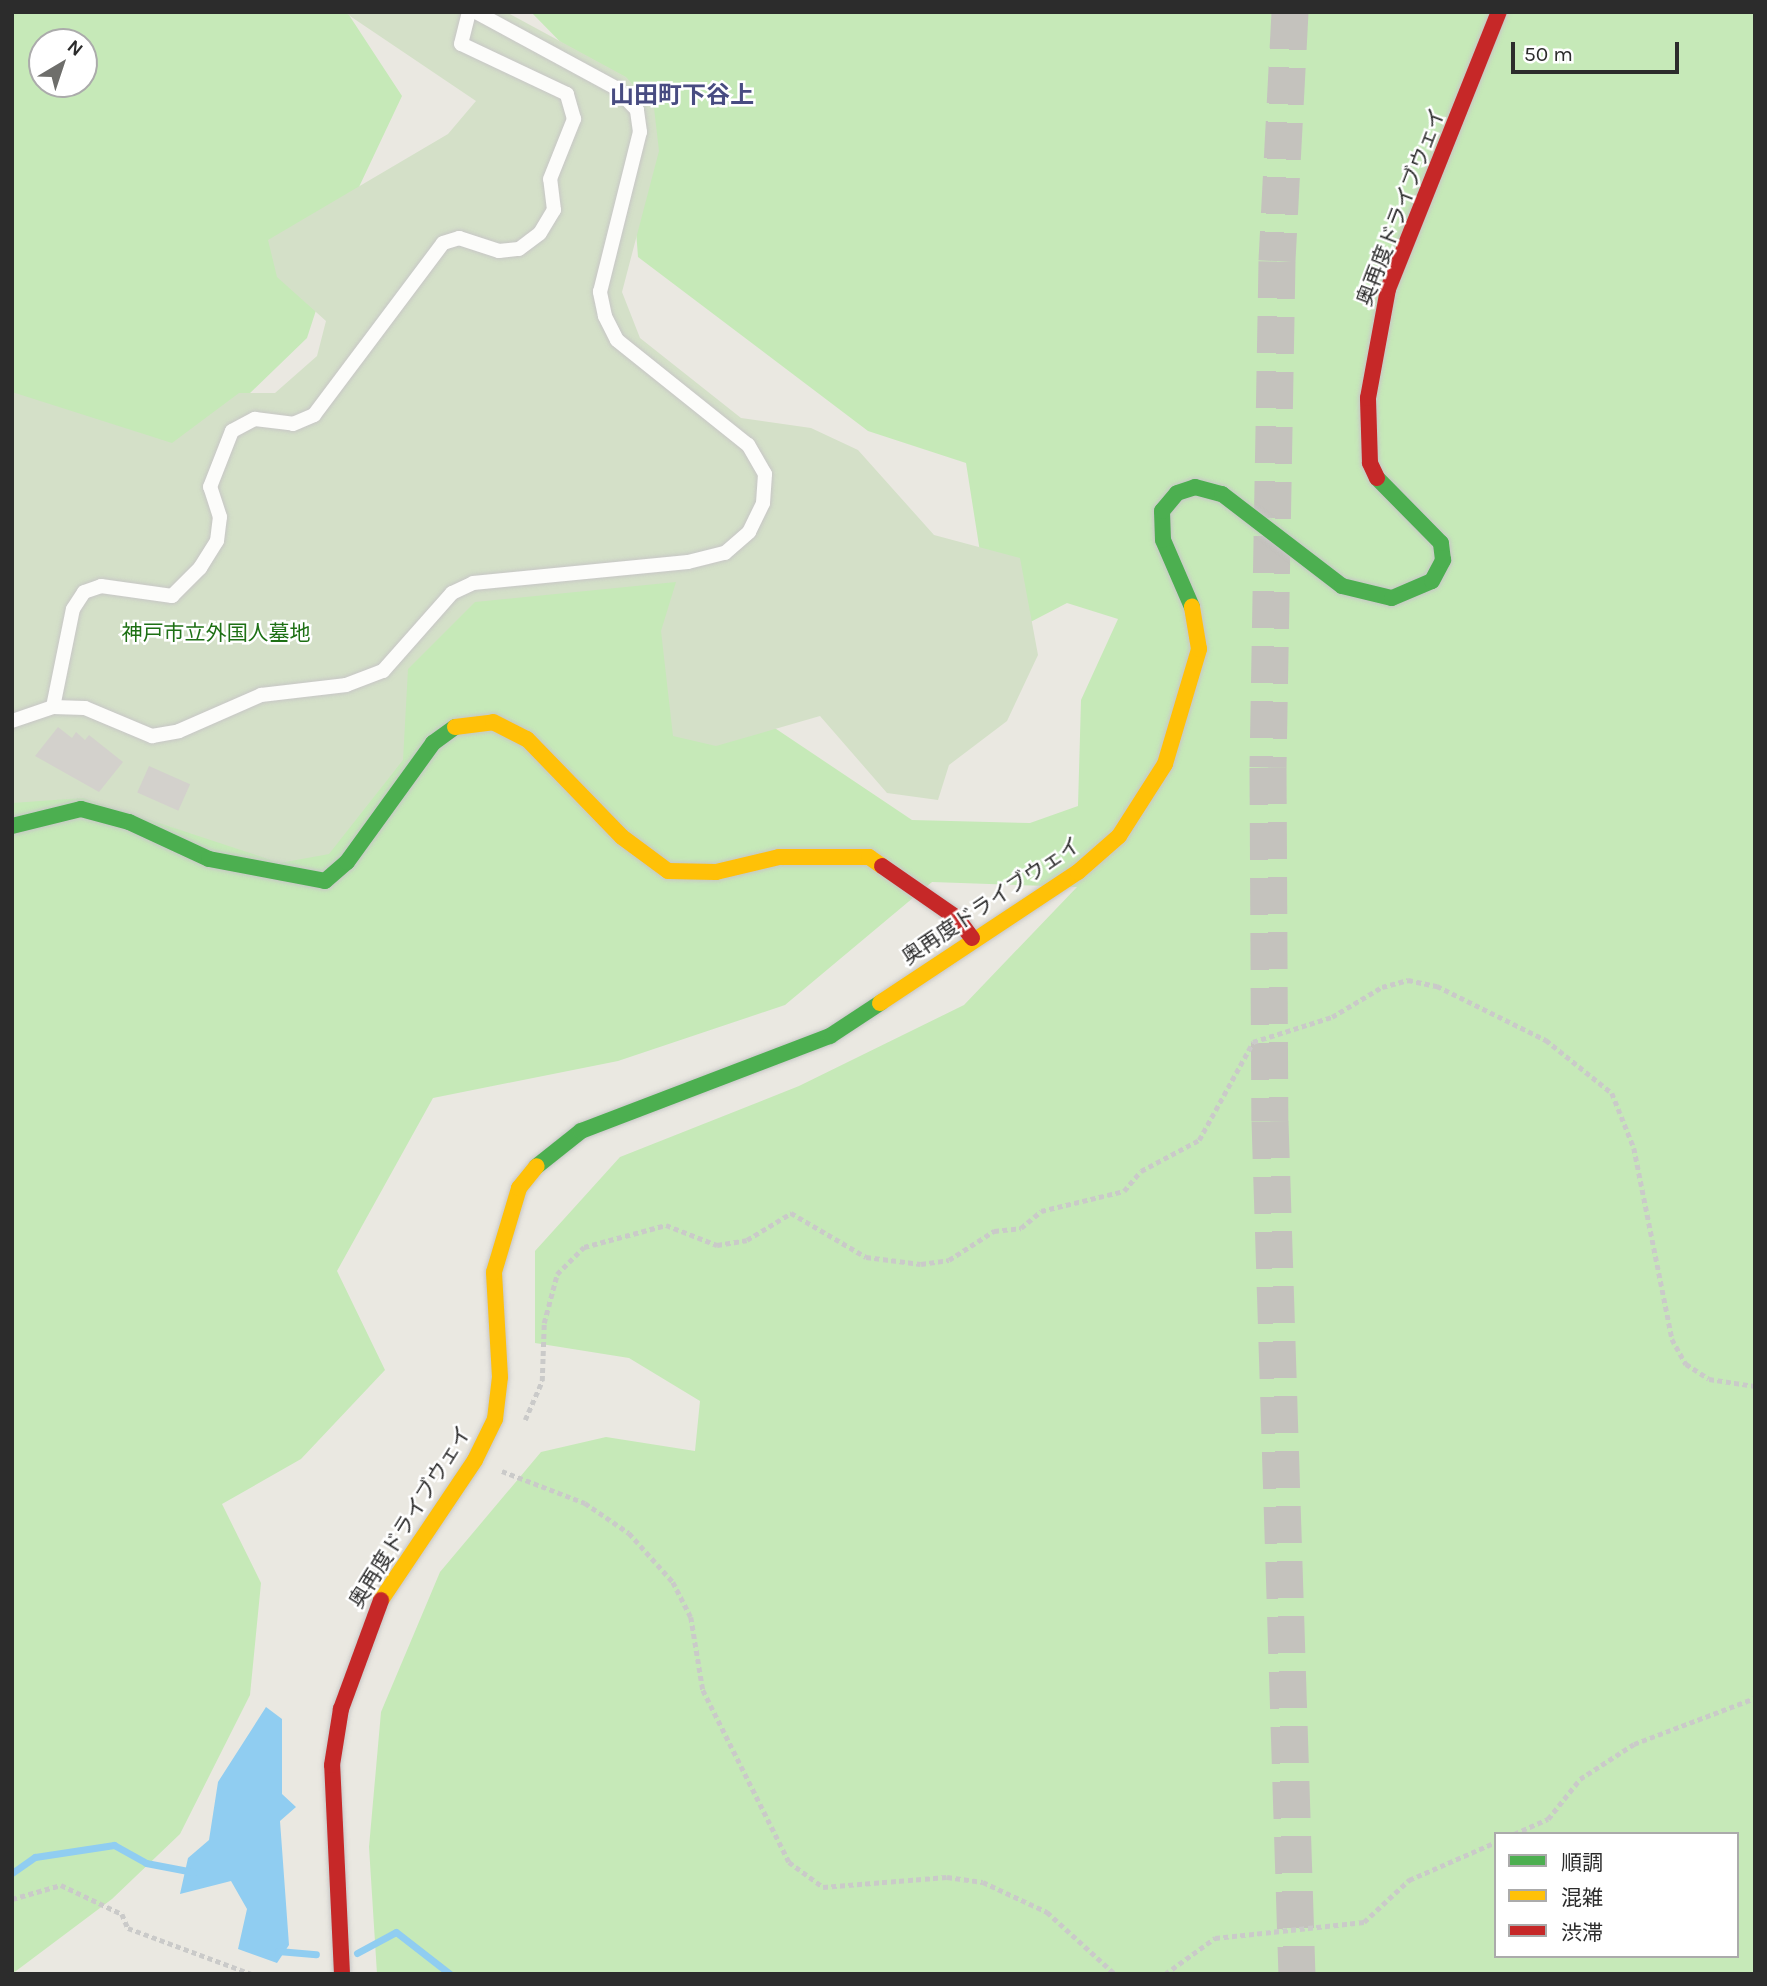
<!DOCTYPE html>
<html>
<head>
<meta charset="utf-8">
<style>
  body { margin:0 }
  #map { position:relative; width:1767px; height:1986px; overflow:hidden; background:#eae8e1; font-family:Karla,"Noto Sans JP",sans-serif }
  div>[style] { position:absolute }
  .green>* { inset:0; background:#c6e9b8 }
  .cemetery>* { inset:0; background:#d4e0c8 }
  .water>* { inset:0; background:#90cdf1 }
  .stream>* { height:7px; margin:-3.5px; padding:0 3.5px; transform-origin:3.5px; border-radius:3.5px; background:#90cdf1 }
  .building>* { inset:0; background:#d3d1cc; transform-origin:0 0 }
  .secondary-tunnel>* { height:37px; margin-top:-18.5px; transform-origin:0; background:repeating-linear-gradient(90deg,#c4c2bd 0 37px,transparent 0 55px) }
  .path>* { height:4.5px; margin-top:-2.25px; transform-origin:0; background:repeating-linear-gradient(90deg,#cacac9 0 5px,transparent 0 8.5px) }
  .roads { filter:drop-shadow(0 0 2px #c7c6c6) drop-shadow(0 0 2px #c7c6c6) }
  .lane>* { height:14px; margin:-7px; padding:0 7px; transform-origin:7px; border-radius:7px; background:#fcfcfa }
  .fast>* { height:16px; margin:-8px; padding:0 8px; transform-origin:8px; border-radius:8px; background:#4caf50 }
  .slow>* { height:16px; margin:-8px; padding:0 8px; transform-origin:8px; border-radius:8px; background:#ffc107 }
  .jam>* { height:16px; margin:-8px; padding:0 8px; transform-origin:8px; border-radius:8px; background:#c62828 }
  span { translate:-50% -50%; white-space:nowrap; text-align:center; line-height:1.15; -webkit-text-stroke:5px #fff; paint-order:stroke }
  .street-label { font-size:21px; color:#2c2c2c }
  .park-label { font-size:21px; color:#1e7015 }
  .quarter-label { font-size:24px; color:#484c81; font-weight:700 }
  .frame { position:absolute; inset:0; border:14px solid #2c2c2c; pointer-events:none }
  .legend { position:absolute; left:1494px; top:1832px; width:245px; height:126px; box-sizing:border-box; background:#fff; border:2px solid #ababab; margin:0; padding:9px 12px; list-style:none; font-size:21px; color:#2c2c2c }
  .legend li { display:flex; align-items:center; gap:14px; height:35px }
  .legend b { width:35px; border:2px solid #ababab }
  .north { position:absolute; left:28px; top:28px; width:70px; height:70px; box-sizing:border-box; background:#fff; border:2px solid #ababab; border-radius:50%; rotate:39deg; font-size:19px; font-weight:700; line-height:28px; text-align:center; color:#2c2c2c }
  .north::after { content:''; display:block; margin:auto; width:24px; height:32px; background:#6e6e6b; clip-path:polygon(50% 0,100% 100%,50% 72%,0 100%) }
  .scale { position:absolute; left:1511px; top:42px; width:168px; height:32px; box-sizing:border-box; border:4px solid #2c2c2c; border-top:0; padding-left:9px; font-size:21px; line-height:24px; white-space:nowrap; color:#2c2c2c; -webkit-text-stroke:5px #fff; paint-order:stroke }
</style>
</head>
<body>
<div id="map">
  <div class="green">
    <div style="clip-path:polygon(evenodd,12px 12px,347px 12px,402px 96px,350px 206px,307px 338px,164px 476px,718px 575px,727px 696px,912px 820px,1030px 823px,1078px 806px,1081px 700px,1118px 619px,1067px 603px,994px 641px,966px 463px,868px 431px,638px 257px,627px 110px,531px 12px,1755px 12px,1755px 1974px,377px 1974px,369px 1847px,381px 1712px,440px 1572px,541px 1452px,606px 1437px,695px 1451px,700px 1401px,629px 1358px,535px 1343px,535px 1251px,620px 1157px,799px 1086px,964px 1005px,1077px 887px,932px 882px,785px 1005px,618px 1061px,433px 1098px,337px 1271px,385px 1370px,301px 1459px,222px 1504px,261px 1583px,250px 1695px,180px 1834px,112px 1899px,12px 1974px,12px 12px,42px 42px,84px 42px,84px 84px,42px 84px,42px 42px,12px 12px,1496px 1834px,1737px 1834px,1737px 1956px,1496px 1956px,1496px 1834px)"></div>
  </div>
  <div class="cemetery">
    <div style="clip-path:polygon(344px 12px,506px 12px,626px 77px,654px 108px,659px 151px,622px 292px,640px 338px,741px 418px,811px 428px,858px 450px,934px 535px,1020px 558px,1038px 655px,1007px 721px,949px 765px,938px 800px,887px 793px,820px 716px,716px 746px,673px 736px,661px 631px,676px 582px,475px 602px,408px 669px,403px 760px,329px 854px,280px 863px,83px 798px,12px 803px,12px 392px,172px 443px,239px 393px,275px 393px,317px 356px,326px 321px,277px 277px,268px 240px,448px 134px,476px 101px)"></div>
  </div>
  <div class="water">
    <div style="clip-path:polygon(266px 1707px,282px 1719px,282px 1794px,296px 1807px,280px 1821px,289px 1945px,277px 1963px,238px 1949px,247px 1909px,231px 1881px,180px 1894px,188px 1858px,209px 1840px,218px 1782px)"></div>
  </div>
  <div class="stream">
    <div style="left:12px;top:1873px;width:28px;rotate:-35deg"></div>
    <div style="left:35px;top:1857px;width:80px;rotate:-8.6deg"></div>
    <div style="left:114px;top:1845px;width:37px;rotate:29deg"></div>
    <div style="left:146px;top:1863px;width:48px;rotate:10.8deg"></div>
    <div style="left:278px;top:1951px;width:38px;rotate:5deg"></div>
    <div style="left:357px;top:1953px;width:44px;rotate:-28.3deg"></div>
    <div style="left:396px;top:1932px;width:68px;rotate:37.9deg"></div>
  </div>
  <div class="building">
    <div style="clip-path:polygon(58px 727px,72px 738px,76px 732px,85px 740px,89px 735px,123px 762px,99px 792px,35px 756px)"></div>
    <div style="left:149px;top:766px;width:45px;height:29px;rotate:24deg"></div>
  </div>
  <div class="secondary-tunnel">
    <div style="left:1290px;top:12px;width:249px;rotate:93deg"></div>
    <div style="left:1277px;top:261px;width:506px;rotate:91.02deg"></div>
    <div style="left:1268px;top:767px;width:354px;rotate:89.7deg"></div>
    <div style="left:1270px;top:1121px;width:853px;rotate:88.19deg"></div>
  </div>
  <div class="path">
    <div style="left:525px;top:1420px;width:43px;rotate:-66.4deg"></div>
    <div style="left:542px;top:1381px;width:58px;rotate:-88deg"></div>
    <div style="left:544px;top:1323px;width:51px;rotate:-75.1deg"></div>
    <div style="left:557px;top:1274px;width:38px;rotate:-45deg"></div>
    <div style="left:584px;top:1247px;width:85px;rotate:-15deg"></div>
    <div style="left:666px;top:1225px;width:55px;rotate:21.4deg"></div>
    <div style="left:717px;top:1245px;width:30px;rotate:-9deg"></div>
    <div style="left:747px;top:1240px;width:52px;rotate:-31.5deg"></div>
    <div style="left:791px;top:1213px;width:87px;rotate:30.4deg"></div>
    <div style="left:866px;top:1257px;width:55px;rotate:7.3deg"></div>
    <div style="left:921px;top:1264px;width:28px;rotate:-8deg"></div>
    <div style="left:949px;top:1260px;width:54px;rotate:-32.8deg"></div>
    <div style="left:994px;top:1231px;width:27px;rotate:-6deg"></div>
    <div style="left:1021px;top:1228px;width:26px;rotate:-40deg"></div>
    <div style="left:1041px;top:1211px;width:85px;rotate:-13.5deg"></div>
    <div style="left:1124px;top:1191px;width:26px;rotate:-50deg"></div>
    <div style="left:1141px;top:1171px;width:66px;rotate:-28.1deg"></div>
    <div style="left:1199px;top:1140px;width:112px;rotate:-61.1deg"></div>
    <div style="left:1253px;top:1042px;width:83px;rotate:-17.6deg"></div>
    <div style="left:1332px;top:1017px;width:58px;rotate:-31deg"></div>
    <div style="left:1382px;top:987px;width:27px;rotate:-15deg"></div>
    <div style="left:1408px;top:980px;width:30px;rotate:12deg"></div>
    <div style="left:1437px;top:986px;width:122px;rotate:26.4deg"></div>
    <div style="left:1546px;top:1040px;width:85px;rotate:38.8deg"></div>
    <div style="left:1612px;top:1093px;width:59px;rotate:68.2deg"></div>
    <div style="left:1634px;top:1148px;width:195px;rotate:78.7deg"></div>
    <div style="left:1672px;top:1339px;width:29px;rotate:61deg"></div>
    <div style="left:1686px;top:1364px;width:27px;rotate:33deg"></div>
    <div style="left:1709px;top:1379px;width:47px;rotate:8.7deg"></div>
    <div style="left:502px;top:1471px;width:89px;rotate:21.1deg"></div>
    <div style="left:585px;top:1503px;width:53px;rotate:34.3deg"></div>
    <div style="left:629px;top:1533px;width:66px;rotate:48.1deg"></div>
    <div style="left:673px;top:1582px;width:39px;rotate:63deg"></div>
    <div style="left:691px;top:1617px;width:74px;rotate:80.7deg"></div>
    <div style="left:703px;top:1690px;width:192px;rotate:63.4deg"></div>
    <div style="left:789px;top:1862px;width:42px;rotate:36.3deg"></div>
    <div style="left:823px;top:1887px;width:124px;rotate:-4.6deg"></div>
    <div style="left:947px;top:1877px;width:36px;rotate:8deg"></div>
    <div style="left:983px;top:1882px;width:71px;rotate:25.1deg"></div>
    <div style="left:1047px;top:1912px;width:92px;rotate:42.4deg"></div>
    <div style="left:1514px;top:1834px;width:37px;rotate:-24deg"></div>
    <div style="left:1548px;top:1819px;width:51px;rotate:-51.3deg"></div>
    <div style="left:1580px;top:1779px;width:64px;rotate:-32.9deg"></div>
    <div style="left:1634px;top:1744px;width:129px;rotate:-20.8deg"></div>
    <div style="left:12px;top:1899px;width:51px;rotate:-15.9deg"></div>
    <div style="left:61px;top:1885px;width:68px;rotate:25.4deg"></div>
    <div style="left:122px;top:1914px;width:15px;rotate:67deg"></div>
    <div style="left:128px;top:1928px;width:132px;rotate:20.4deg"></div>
    <div style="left:1165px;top:1974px;width:62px;rotate:-35.8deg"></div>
    <div style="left:1215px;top:1938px;width:150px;rotate:-6.1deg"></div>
    <div style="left:1364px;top:1922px;width:62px;rotate:-43deg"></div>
    <div style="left:1409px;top:1880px;width:95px;rotate:-23.6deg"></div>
  </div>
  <div class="roads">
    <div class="lane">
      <div style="left:53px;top:707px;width:100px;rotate:-78.5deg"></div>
      <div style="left:73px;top:609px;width:20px;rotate:-57deg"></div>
      <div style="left:84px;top:592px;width:18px;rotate:-19deg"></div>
      <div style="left:101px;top:586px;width:72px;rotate:8deg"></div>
      <div style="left:172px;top:596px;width:40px;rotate:-45deg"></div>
      <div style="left:200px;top:568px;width:32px;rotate:-58deg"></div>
      <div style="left:217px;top:541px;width:24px;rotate:-83deg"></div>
      <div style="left:220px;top:517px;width:32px;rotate:-108deg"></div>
      <div style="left:210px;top:487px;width:60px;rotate:-68.6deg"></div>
      <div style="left:232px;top:431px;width:26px;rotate:-28deg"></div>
      <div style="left:255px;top:419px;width:38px;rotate:7deg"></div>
      <div style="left:293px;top:424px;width:23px;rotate:-23deg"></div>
      <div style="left:314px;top:415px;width:215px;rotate:-53.1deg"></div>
      <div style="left:443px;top:243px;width:17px;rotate:-17deg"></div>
      <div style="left:459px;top:238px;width:42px;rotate:18deg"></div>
      <div style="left:499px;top:251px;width:20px;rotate:-6deg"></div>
      <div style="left:519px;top:249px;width:26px;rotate:-37deg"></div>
      <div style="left:540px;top:233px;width:27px;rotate:-59deg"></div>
      <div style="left:554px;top:210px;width:31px;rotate:-97deg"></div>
      <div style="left:550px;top:179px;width:65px;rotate:-68.2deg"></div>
      <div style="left:574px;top:119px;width:26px;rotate:-106deg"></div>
      <div style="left:567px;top:94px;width:117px;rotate:-154.7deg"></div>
      <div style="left:461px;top:44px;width:33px;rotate:-76deg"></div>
      <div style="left:12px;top:721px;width:43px;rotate:-18.9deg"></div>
      <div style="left:53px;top:707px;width:32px;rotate:2deg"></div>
      <div style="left:85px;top:708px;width:73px;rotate:22.7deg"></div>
      <div style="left:152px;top:736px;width:27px;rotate:-10deg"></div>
      <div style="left:179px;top:731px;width:90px;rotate:-23.7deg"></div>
      <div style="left:261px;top:695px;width:86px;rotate:-6.7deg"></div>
      <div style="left:346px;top:685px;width:40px;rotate:-21deg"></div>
      <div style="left:383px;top:671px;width:104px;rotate:-48.5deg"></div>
      <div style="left:452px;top:593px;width:23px;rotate:-25deg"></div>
      <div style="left:473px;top:583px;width:216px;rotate:-5.6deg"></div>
      <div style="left:688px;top:562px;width:38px;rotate:-14deg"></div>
      <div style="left:725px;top:553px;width:32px;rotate:-41deg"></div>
      <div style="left:749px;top:532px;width:32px;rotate:-64deg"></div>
      <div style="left:763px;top:503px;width:29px;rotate:-86deg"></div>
      <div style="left:765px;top:474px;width:34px;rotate:-120deg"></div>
      <div style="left:748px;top:445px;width:168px;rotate:-141.3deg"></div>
      <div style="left:617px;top:340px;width:27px;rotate:-117deg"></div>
      <div style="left:605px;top:316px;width:25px;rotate:-102deg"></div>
      <div style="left:600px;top:292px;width:165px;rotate:-76deg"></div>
      <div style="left:640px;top:132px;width:22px;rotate:-98deg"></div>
      <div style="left:637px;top:110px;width:30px;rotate:-134deg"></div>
      <div style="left:616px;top:88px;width:159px;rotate:-151.5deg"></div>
    </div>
    <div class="fast">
      <div style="left:1192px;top:607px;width:73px;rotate:-113.4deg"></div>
      <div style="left:1163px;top:540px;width:29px;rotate:-92deg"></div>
      <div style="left:1162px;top:511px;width:23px;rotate:-50deg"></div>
      <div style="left:1177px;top:493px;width:19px;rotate:-18deg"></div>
      <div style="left:1195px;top:487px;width:28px;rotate:15deg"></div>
      <div style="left:1222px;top:494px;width:151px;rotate:37.5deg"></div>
      <div style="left:1342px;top:586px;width:51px;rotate:13.5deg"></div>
      <div style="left:1392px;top:598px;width:43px;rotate:-23deg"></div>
      <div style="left:1432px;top:581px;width:24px;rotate:-62deg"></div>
      <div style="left:1443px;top:560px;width:17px;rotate:-97deg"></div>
      <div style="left:1441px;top:543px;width:91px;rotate:-134.6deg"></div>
      <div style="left:12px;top:826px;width:71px;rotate:-13.8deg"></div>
      <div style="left:81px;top:809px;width:50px;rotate:15.2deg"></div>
      <div style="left:129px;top:822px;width:88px;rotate:24.8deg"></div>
      <div style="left:209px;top:859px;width:118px;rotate:10.7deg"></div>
      <div style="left:325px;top:881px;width:29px;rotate:-41deg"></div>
      <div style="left:347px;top:862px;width:147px;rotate:-54.1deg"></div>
      <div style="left:433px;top:743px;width:27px;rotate:-36deg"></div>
      <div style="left:537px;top:1166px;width:56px;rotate:-38.5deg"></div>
      <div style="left:581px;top:1131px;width:267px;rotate:-20.9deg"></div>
      <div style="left:830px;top:1036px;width:60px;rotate:-33.4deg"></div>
    </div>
    <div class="slow">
      <div style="left:455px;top:727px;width:38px;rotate:-7deg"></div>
      <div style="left:493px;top:722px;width:38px;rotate:27deg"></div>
      <div style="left:527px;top:739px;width:136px;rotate:45.9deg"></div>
      <div style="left:622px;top:837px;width:57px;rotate:36.5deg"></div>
      <div style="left:668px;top:871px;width:48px;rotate:1.2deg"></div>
      <div style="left:716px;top:872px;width:65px;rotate:-13.4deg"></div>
      <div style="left:779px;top:857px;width:90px"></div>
      <div style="left:869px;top:857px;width:16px;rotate:35deg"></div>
      <div style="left:880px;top:1003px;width:237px;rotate:-33.5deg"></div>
      <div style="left:1078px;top:872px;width:55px;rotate:-41.3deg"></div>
      <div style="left:1119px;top:836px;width:85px;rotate:-57.4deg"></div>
      <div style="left:1165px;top:764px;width:120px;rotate:-73.5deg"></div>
      <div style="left:1199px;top:649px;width:43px;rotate:-99.5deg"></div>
      <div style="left:381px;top:1600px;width:169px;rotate:-56.1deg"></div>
      <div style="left:475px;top:1460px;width:46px;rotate:-64deg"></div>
      <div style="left:495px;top:1419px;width:42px;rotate:-83.2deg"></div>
      <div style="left:500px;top:1377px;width:105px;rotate:-93.3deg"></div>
      <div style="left:494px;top:1272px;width:88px;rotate:-73.4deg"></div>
      <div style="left:519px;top:1188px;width:28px;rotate:-51deg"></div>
    </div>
    <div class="jam">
      <div style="left:1377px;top:478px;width:17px;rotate:-115deg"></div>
      <div style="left:1370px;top:463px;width:65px;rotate:-91.8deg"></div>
      <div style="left:1368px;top:398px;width:111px;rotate:-79.6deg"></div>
      <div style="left:1388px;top:289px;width:298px;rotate:-68.2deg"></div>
      <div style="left:882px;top:866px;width:91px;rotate:34.7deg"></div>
      <div style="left:957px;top:918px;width:25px;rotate:53deg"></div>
      <div style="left:342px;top:1974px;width:209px;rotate:-92.7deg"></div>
      <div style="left:332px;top:1765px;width:57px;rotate:-80.9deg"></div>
      <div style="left:341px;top:1709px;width:116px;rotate:-69.8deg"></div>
    </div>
  </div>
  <div class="street-label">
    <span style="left:1401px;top:207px;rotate:-69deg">奥再度ドライブウェイ</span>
    <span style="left:991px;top:901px;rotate:-34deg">奥再度ドライブウェイ</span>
    <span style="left:410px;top:1517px;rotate:-58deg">奥再度ドライブウェイ</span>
  </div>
  <div class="park-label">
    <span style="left:216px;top:633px">神戸市立外国人墓地</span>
  </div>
  <div class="quarter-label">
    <span style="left:682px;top:96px">山田町下谷上</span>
  </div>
  <div class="frame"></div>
  <ul class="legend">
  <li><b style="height:9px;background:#4caf50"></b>順調</li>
  <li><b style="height:9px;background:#ffc107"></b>混雑</li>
  <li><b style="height:9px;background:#c62828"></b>渋滞</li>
  </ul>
  <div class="north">N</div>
  <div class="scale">50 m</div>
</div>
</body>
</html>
